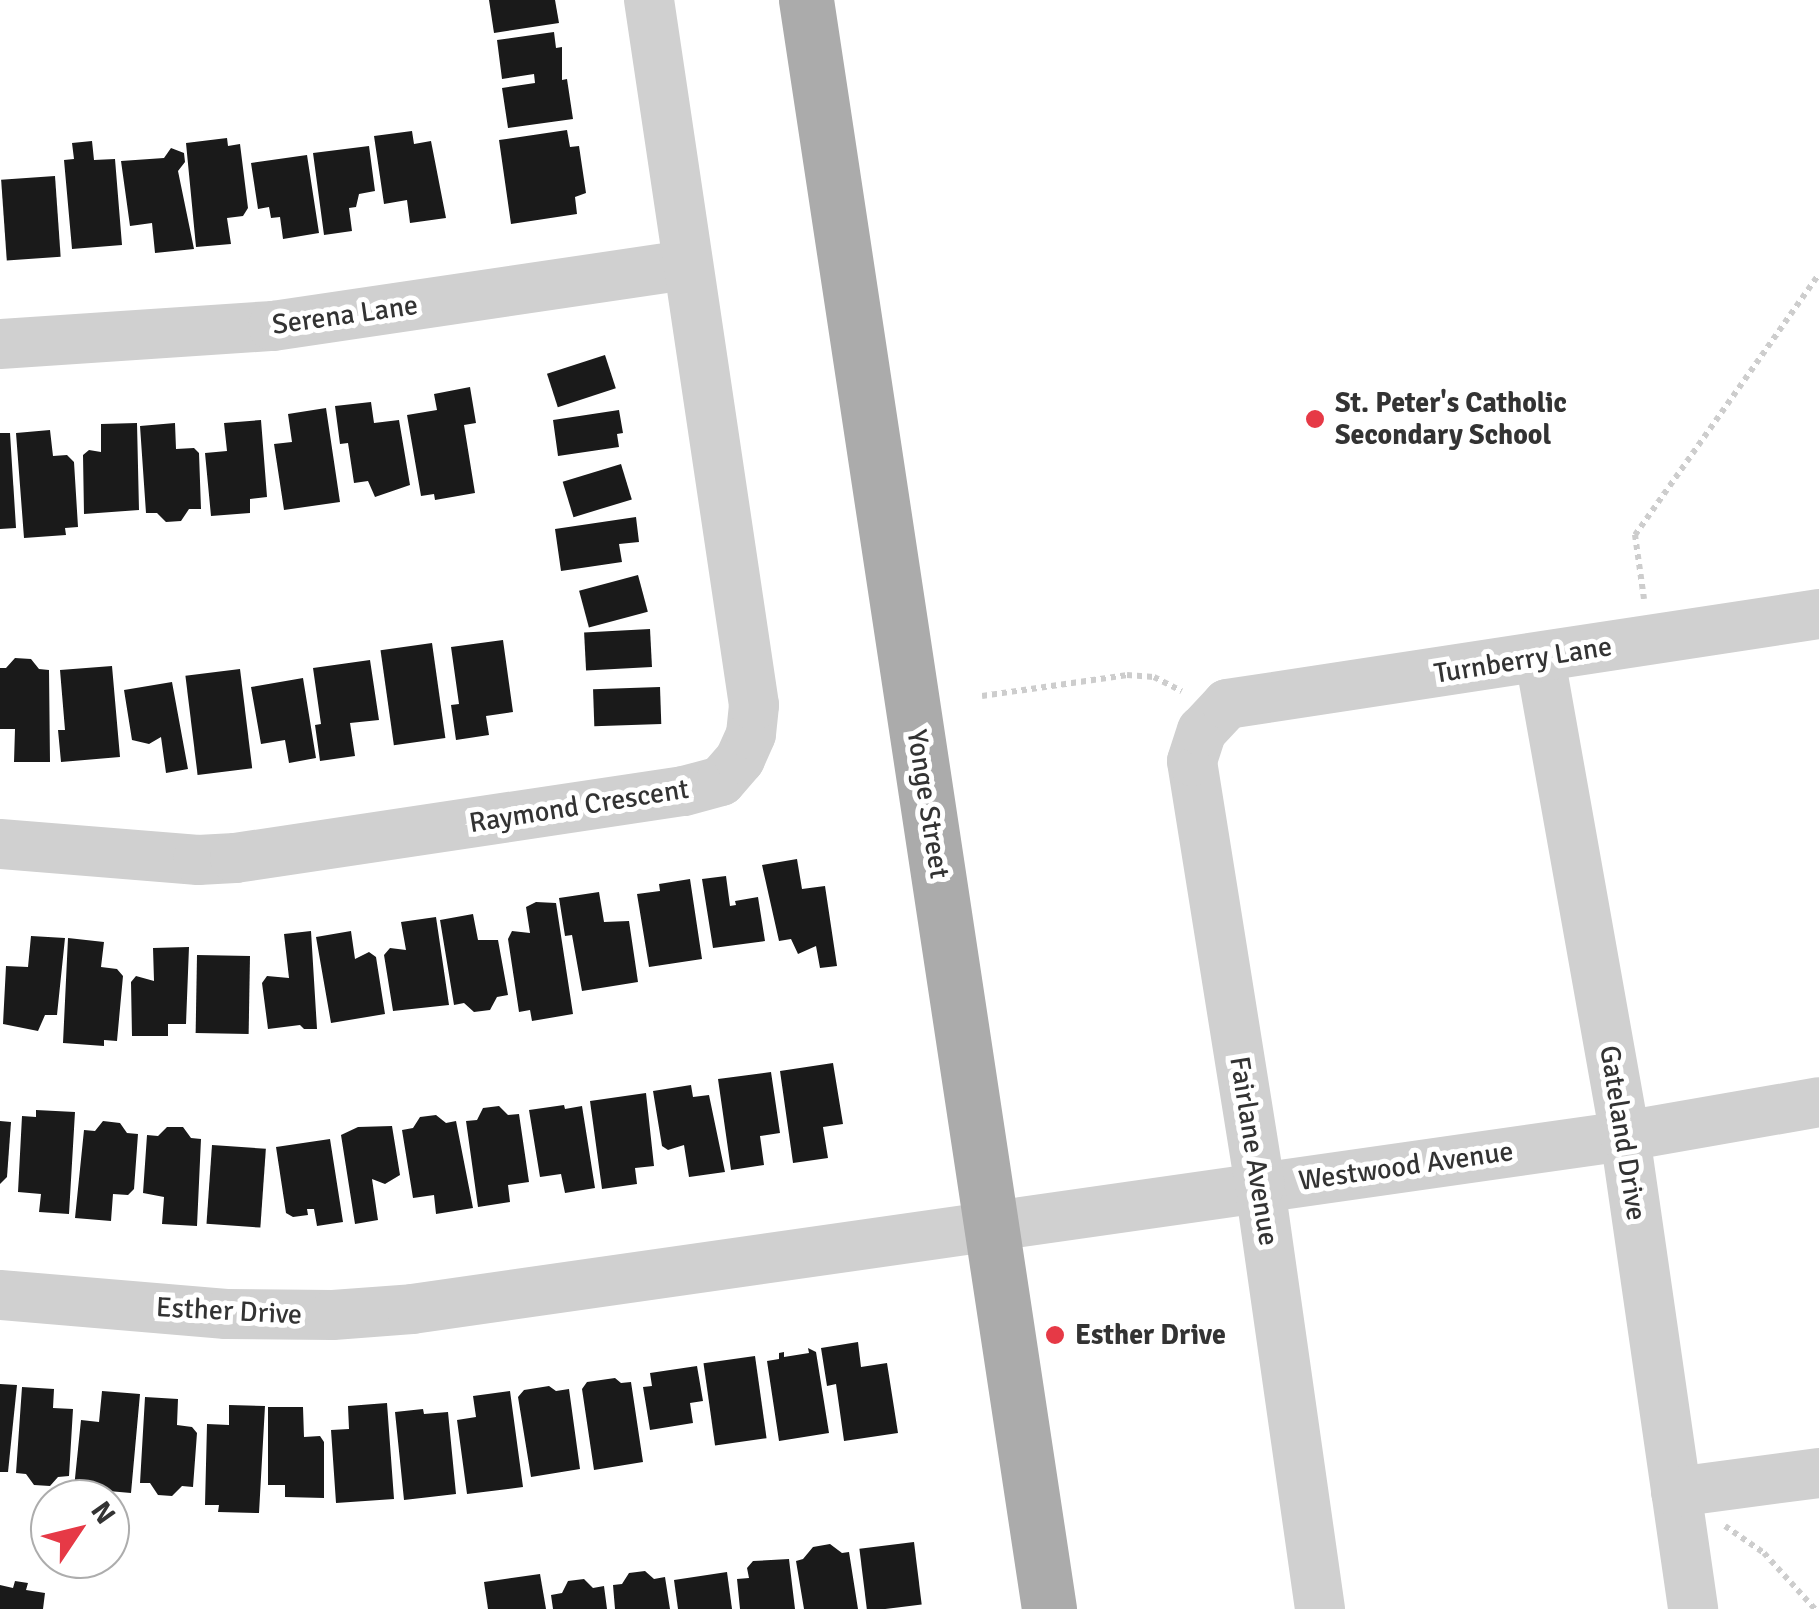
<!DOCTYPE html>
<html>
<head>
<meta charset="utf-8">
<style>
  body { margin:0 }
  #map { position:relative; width:1819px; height:1609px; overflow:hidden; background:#fff; font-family:Signika,sans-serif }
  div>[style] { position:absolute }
  .building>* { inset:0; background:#1a1a1a; transform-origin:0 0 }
  .path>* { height:6px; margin-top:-3px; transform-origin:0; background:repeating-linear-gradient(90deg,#cdcdcd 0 5px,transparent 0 10px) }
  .minor>* { height:50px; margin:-25px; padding:0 25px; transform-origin:25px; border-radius:25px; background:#d0d0d0 }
  .major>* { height:55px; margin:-27.5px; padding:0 27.5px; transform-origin:27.5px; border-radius:27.5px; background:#ababab }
  .dots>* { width:28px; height:28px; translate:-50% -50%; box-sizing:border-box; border:5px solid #fff; border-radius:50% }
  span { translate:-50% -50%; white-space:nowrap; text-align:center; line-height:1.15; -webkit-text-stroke:10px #fff; paint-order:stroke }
  .street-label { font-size:28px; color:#333 }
  .poi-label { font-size:28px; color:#333; font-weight:700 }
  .left { translate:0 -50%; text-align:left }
  .north { position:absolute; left:30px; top:1479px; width:100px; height:100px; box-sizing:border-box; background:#fff; border:2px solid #adadad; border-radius:50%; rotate:55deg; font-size:28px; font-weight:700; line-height:40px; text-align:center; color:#333 }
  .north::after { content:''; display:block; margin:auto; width:35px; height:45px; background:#e63946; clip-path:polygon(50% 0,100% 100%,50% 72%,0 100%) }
</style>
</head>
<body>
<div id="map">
  <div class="building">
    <div style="clip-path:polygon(489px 0,555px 0,559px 23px,494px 33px)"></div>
    <div style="clip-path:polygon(554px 32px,556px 48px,562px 47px,562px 80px,567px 79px,573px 119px,508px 128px,502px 88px,535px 83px,534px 74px,502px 79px,497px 40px)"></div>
    <div style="clip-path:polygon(567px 130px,570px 147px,579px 146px,586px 193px,575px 197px,577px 214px,511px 224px,499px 140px)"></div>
    <div style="clip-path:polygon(412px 131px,414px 144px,431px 141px,446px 218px,410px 223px,407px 200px,384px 204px,374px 136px)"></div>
    <div style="clip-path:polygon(227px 138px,228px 146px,240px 144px,248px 208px,243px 216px,227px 218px,231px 244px,196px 247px,186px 143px)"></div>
    <div style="clip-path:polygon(92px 141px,94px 160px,115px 159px,122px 245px,72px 249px,64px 160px,74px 159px,72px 143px)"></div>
    <div style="clip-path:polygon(369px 146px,375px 191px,359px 194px,356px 207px,349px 208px,352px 231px,324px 235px,313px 153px)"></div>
    <div style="clip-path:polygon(171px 148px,184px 153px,185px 162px,178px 171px,194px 249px,155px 253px,152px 223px,130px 226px,121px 161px,164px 158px)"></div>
    <div style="clip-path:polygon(307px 155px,319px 233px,283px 239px,280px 217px,271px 218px,269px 207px,258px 209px,251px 163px)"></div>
    <div style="left:55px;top:176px;width:81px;height:54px;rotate:86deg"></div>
    <div style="left:605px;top:355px;width:35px;height:61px;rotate:72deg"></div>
    <div style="clip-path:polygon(470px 387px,476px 423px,464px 425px,475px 493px,435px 500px,434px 494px,421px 496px,407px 415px,437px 410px,434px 394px)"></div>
    <div style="clip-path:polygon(371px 402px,374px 423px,399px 420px,410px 485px,375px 497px,368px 481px,354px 483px,348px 443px,340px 444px,335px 406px)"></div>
    <div style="clip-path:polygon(326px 408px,340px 502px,284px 510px,274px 444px,292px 442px,288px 414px)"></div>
    <div style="clip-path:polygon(619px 410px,623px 433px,617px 434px,619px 447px,558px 456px,553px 420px)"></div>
    <div style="clip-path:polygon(261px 420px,267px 497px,250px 499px,250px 513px,211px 516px,205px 453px,227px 451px,224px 423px)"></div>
    <div style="clip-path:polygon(137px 423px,139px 510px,84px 514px,83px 455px,89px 450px,101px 452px,101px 424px)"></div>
    <div style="clip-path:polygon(175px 423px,176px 449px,194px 448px,199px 453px,201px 509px,189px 509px,181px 521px,166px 522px,157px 513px,146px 513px,140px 426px)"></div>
    <div style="clip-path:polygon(50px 430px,53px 456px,67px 455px,74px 462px,78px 527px,65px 528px,66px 535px,24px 538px,16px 433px)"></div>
    <div style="clip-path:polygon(0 433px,10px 433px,16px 528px,0 529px)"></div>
    <div style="left:621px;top:464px;width:37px;height:61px;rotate:73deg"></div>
    <div style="clip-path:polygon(636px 517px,639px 542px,619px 544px,622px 562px,561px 571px,555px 529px)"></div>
    <div style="left:638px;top:575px;width:38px;height:61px;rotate:75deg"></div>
    <div style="left:650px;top:629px;width:38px;height:66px;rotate:87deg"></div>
    <div style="clip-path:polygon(503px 640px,513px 712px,486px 716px,489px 735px,456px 740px,451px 705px,459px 704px,451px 647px)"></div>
    <div style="left:432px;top:643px;width:96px;height:52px;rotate:82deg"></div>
    <div style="clip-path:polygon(15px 658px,31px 659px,39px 669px,49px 670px,50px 762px,14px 762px,15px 729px,0 729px,0 668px,6px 668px)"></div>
    <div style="clip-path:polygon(370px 660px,379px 720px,350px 723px,355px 756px,320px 761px,315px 725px,321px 724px,313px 668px)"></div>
    <div style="clip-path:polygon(112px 666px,120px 757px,61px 762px,58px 730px,65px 730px,60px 670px)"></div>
    <div style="left:240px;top:669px;width:100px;height:55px;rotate:83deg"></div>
    <div style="clip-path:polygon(303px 678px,316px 758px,289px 763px,285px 740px,261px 744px,251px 687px)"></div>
    <div style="clip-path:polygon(172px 682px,188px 769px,166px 773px,161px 737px,149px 744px,132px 740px,124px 690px)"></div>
    <div style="left:660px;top:687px;width:37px;height:67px;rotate:88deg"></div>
    <div style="clip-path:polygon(797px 859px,802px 889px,825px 886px,837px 966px,820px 968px,816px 946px,798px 954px,791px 939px,779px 941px,762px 865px)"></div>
    <div style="clip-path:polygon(726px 876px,730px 906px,736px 905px,735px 901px,758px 897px,765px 941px,713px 948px,702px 879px)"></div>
    <div style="clip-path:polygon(690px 879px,702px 959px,649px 967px,637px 894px,660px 891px,659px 884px)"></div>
    <div style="clip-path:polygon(599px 892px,604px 922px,629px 921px,638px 982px,582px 991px,572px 935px,565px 936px,559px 898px)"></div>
    <div style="clip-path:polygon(536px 902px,556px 903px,573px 1014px,532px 1021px,530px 1010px,519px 1012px,508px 939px,512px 931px,530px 933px,526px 907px)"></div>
    <div style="clip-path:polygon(473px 914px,478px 940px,498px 940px,508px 995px,497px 997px,490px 1010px,474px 1012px,464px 1003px,454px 1005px,440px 920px)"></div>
    <div style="clip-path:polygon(436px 917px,449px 1005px,393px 1011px,384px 955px,390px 948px,406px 950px,401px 922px)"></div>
    <div style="clip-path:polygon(311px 931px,317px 1029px,304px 1029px,300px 1025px,268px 1029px,262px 983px,267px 976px,289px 978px,284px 934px)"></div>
    <div style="clip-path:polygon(351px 931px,355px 959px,369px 952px,376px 957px,385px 1014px,331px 1023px,316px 937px)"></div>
    <div style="clip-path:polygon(31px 936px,65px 938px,57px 1015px,45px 1015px,38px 1031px,3px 1024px,6px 966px,28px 967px)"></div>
    <div style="clip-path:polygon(68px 938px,104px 942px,101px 967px,117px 969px,123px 976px,117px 1041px,104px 1040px,104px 1046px,63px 1043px)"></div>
    <div style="clip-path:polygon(189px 947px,186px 1024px,168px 1024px,168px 1036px,132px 1036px,131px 982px,136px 976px,154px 981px,153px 948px)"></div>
    <div style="left:197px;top:955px;width:53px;height:78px;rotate:1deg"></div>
    <div style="clip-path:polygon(833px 1063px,843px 1124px,823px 1127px,828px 1158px,793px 1163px,780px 1071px)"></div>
    <div style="clip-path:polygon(771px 1072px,780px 1133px,760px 1136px,764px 1165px,731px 1170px,718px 1079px)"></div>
    <div style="clip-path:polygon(691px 1085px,693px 1097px,709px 1095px,725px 1172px,689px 1177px,684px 1145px,668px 1150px,662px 1146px,653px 1091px)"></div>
    <div style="clip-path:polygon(646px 1093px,654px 1166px,635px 1168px,637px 1184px,602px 1189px,590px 1101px)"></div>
    <div style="clip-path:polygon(564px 1105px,565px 1109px,582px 1106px,595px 1188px,565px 1193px,561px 1174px,540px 1177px,529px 1110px)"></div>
    <div style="clip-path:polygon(499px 1106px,508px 1115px,519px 1114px,529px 1182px,508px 1185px,510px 1202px,478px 1207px,466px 1121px,477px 1120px,483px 1108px)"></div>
    <div style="clip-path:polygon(36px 1110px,75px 1112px,69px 1214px,39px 1212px,41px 1194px,18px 1192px,22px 1116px,36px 1117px)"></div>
    <div style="clip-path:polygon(436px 1115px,446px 1123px,456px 1121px,473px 1208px,436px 1214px,434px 1195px,413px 1198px,402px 1130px,413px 1128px,420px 1117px)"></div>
    <div style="clip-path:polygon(0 1121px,11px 1122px,7px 1177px,0 1184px)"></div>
    <div style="clip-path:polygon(103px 1121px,120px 1123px,127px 1133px,138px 1134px,134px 1189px,128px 1195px,113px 1194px,111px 1221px,75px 1218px,84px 1130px,95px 1131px)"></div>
    <div style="clip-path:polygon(392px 1126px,400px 1175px,385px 1184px,372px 1179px,378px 1220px,355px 1224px,341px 1135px,358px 1127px)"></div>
    <div style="clip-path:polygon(167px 1127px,183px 1127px,191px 1138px,201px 1139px,197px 1226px,162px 1224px,164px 1197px,143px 1193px,147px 1135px,158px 1136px)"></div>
    <div style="clip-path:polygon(330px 1139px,343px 1222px,317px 1226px,314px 1209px,307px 1209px,308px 1215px,293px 1217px,286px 1213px,276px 1147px)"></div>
    <div style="left:212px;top:1145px;width:54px;height:79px;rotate:4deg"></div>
    <div style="clip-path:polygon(858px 1342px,861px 1367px,887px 1363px,898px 1433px,844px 1441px,836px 1384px,827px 1386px,821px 1348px)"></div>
    <div style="clip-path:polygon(808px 1348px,816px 1352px,829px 1433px,779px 1441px,767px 1361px,779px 1359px,779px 1353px,784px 1352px,784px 1357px,809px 1353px)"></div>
    <div style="left:755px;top:1356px;width:83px;height:52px;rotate:82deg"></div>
    <div style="clip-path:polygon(697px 1366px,703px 1401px,690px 1403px,693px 1423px,650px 1430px,643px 1387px,652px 1386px,650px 1373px)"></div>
    <div style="clip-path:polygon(615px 1378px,621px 1383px,631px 1382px,643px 1462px,594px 1470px,582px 1389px,587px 1382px)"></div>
    <div style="clip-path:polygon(0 1384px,17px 1385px,8px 1472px,0 1472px)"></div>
    <div style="clip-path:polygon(549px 1386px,556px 1391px,569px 1389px,580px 1469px,531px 1477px,518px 1397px,524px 1390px)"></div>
    <div style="clip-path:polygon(22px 1387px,54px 1389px,53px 1408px,73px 1409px,69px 1476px,58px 1477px,50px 1486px,34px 1485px,26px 1474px,16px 1473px)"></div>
    <div style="clip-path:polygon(102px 1391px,140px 1394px,131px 1493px,74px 1488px,81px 1420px,99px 1422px)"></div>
    <div style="clip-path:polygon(510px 1391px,523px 1487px,467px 1494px,457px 1420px,476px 1417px,473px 1396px)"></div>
    <div style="clip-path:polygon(145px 1397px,178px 1399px,177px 1425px,192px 1427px,197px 1433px,193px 1487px,182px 1486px,172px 1496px,158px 1495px,150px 1483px,140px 1483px)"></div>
    <div style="clip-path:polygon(387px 1403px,394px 1499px,336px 1503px,331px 1430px,349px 1429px,348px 1406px)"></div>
    <div style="clip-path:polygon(229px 1405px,265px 1406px,259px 1513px,218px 1512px,219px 1505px,205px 1505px,207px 1424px,229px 1425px)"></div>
    <div style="clip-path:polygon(268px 1407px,303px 1407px,304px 1437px,320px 1436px,324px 1442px,324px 1498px,285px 1497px,285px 1485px,268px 1485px)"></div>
    <div style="clip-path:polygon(423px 1409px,424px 1414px,448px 1412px,456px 1494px,404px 1500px,395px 1412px)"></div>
    <div style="left:914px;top:1542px;width:63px;height:55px;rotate:83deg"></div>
    <div style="clip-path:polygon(830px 1544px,842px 1553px,849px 1552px,858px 1609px,804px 1609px,796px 1561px,803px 1559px,813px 1547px)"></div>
    <div style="clip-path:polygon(789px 1559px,795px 1609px,740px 1609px,737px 1579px,749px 1578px,747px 1568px,753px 1561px)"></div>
    <div style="clip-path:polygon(645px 1571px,654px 1579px,665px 1577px,670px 1609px,615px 1609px,613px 1585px,622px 1584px,629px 1573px)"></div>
    <div style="clip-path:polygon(727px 1572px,732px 1609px,678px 1609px,674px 1580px)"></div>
    <div style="clip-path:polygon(540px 1574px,546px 1609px,488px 1609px,484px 1582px)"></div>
    <div style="clip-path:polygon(584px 1579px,593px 1588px,604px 1586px,607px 1609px,553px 1609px,551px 1595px,562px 1593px,568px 1581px)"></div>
    <div style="clip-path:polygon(15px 1581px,28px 1583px,26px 1590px,45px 1593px,43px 1609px,0 1609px,0 1585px,13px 1588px)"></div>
  </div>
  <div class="path">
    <div style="left:1644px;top:599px;width:65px;rotate:-98deg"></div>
    <div style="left:1635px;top:535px;width:319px;rotate:-54.8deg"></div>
    <div style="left:982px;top:696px;width:147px;rotate:-8.2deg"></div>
    <div style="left:1127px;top:675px;width:27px;rotate:4deg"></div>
    <div style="left:1154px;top:677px;width:31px;rotate:27deg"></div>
    <div style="left:1725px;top:1526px;width:47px;rotate:34.7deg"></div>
    <div style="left:1764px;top:1553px;width:76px;rotate:47.7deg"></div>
  </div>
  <div class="minor">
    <div style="left:0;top:344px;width:274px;rotate:-3.8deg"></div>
    <div style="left:273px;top:326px;width:419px;rotate:-8.4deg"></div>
    <div style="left:1540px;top:659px;width:485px;rotate:79.9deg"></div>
    <div style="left:1625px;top:1136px;width:478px;rotate:81.8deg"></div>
    <div style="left:0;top:844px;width:199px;rotate:4.6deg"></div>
    <div style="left:198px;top:860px;width:37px;rotate:-3deg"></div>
    <div style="left:235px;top:858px;width:454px;rotate:-8.5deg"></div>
    <div style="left:684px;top:791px;width:38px;rotate:-15deg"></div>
    <div style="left:721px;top:781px;width:29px;rotate:-49deg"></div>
    <div style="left:740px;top:759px;width:27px;rotate:-66deg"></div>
    <div style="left:751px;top:734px;width:29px;rotate:-84deg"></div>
    <div style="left:754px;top:705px;width:713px;rotate:-98.47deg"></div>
    <div style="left:0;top:1295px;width:227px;rotate:4.8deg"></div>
    <div style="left:226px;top:1314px;width:107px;rotate:0.5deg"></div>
    <div style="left:333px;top:1315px;width:79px;rotate:-4.3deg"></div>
    <div style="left:412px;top:1309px;width:1225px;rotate:-8.12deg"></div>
    <div style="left:1625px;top:1136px;width:197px;rotate:-9.9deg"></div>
    <div style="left:1676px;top:1492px;width:144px;rotate:-7.6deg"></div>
    <div style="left:1320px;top:1609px;width:427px;rotate:-98.1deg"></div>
    <div style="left:1260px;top:1186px;width:430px;rotate:-99.1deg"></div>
    <div style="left:1192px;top:761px;width:32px;rotate:-72deg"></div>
    <div style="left:1202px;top:731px;width:37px;rotate:-47deg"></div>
    <div style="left:1227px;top:704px;width:599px;rotate:-8.64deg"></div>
  </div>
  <div class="major">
    <div style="left:806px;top:0;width:1627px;rotate:81.41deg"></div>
  </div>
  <div class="dots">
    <div style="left:1315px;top:419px;background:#e63946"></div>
    <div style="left:1055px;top:1335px;background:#e63946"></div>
  </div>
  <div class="street-label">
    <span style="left:345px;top:315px;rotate:-8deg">Serena Lane</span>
    <span style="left:1523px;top:660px;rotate:-9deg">Turnberry Lane</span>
    <span style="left:928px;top:804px;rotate:81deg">Yonge Street</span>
    <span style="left:579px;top:806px;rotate:-9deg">Raymond Crescent</span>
    <span style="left:1623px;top:1133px;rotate:81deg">Gateland Drive</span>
    <span style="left:1254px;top:1151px;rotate:81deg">Fairlane Avenue</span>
    <span style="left:1406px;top:1166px;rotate:-8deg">Westwood Avenue</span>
    <span style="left:229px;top:1311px;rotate:3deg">Esther Drive</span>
  </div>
  <div class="poi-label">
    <span class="left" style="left:1335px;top:419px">St. Peter's Catholic<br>Secondary School</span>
    <span class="left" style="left:1075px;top:1335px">Esther Drive</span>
  </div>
  <div class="north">N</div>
</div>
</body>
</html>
